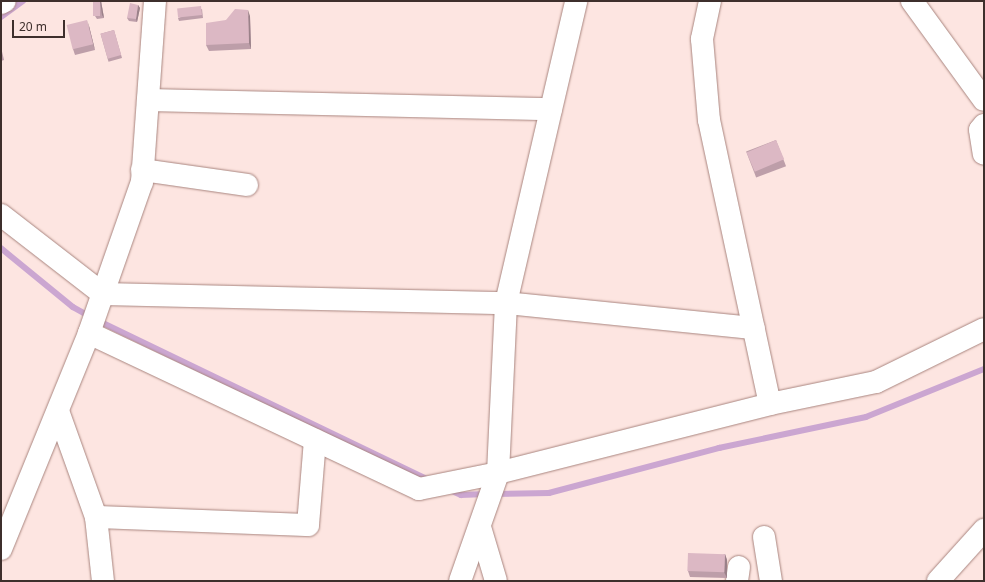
<!DOCTYPE html>
<html>
<head>
<meta charset="utf-8">
<style>
  body { margin:0 }
  #map { position:relative; width:985px; height:582px; overflow:hidden; background:#fde5e1; font-family:"Noto Sans",sans-serif }
  div>[style] { position:absolute }
  .stream>* { height:5.5px; margin:-2.75px; padding:0 2.75px; transform-origin:2.75px; border-radius:2.75px; background:#cba6d1 }
  .roads { filter:drop-shadow(0 0 1px #a9857f) drop-shadow(0 0 1px #a9857f) }
  .minor>* { height:22px; margin:-11px; padding:0 11px; transform-origin:11px; border-radius:11px; background:#fff }
  .wall>* { inset:0; background:#bd9ea9; transform-origin:0 0 }
  .shaded-wall>* { inset:0; background:#9a8189 }
  .building>* { inset:0; background:#dcb8c4; transform-origin:0 0 }
  span { translate:-50% -50%; white-space:nowrap; text-align:center; line-height:1.15; -webkit-text-stroke:3px #fde5e1; paint-order:stroke }
  .frame { position:absolute; inset:0; border:2px solid #3e2f2c; pointer-events:none }
  .scale { position:absolute; left:12px; top:20px; width:53px; height:18px; box-sizing:border-box; border:2px solid #3e2f2c; border-top:0; padding-left:5px; font-size:12px; line-height:14px; white-space:nowrap; color:#3e2f2c; -webkit-text-stroke:3px #fde5e1; paint-order:stroke }
</style>
</head>
<body>
<div id="map">
  <div class="stream">
    <div style="left:1px;top:17px;width:27px;rotate:-36deg"></div>
    <div style="left:1px;top:248px;width:93px;rotate:39.3deg"></div>
    <div style="left:73px;top:307px;width:21px;rotate:29deg"></div>
    <div style="left:99px;top:321px;width:367px;rotate:25.7deg"></div>
    <div style="left:450px;top:490px;width:12px;rotate:24deg"></div>
    <div style="left:461px;top:495px;width:25px;rotate:-2deg"></div>
    <div style="left:495px;top:494px;width:54px;rotate:-1.1deg"></div>
    <div style="left:549px;top:493px;width:176px;rotate:-14.8deg"></div>
    <div style="left:719px;top:448px;width:150px;rotate:-11.9deg"></div>
    <div style="left:866px;top:417px;width:127px;rotate:-22.1deg"></div>
  </div>
  <div class="roads">
    <div class="minor">
      <div style="left:710px;top:1px;width:39px;rotate:102deg"></div>
      <div style="left:702px;top:39px;width:81px;rotate:85.1deg"></div>
      <div style="left:709px;top:120px;width:290px;rotate:77.9deg"></div>
      <div style="left:912px;top:1px;width:122px;rotate:54deg"></div>
      <div style="left:1px;top:3px;width:4px;rotate:-27deg"></div>
      <div style="left:148px;top:100px;width:403px;rotate:1.3deg"></div>
      <div style="left:984px;top:125px;width:6px;rotate:129deg"></div>
      <div style="left:980px;top:130px;width:24px;rotate:81deg"></div>
      <div style="left:142px;top:170px;width:106px;rotate:8.1deg"></div>
      <div style="left:1px;top:215px;width:129px;rotate:37.8deg"></div>
      <div style="left:103px;top:294px;width:403px;rotate:1.3deg"></div>
      <div style="left:506px;top:303px;width:249px;rotate:5.8deg"></div>
      <div style="left:89px;top:333px;width:365px;rotate:25.3deg"></div>
      <div style="left:419px;top:489px;width:81px;rotate:-11.4deg"></div>
      <div style="left:498px;top:473px;width:281px;rotate:-14.2deg"></div>
      <div style="left:770px;top:404px;width:108px;rotate:-11.7deg"></div>
      <div style="left:876px;top:382px;width:120px;rotate:-26.1deg"></div>
      <div style="left:58px;top:411px;width:113px;rotate:70.3deg"></div>
      <div style="left:96px;top:517px;width:64px;rotate:83.8deg"></div>
      <div style="left:96px;top:517px;width:212px;rotate:2.2deg"></div>
      <div style="left:308px;top:525px;width:85px;rotate:-85.3deg"></div>
      <div style="left:480px;top:527px;width:56px;rotate:73.5deg"></div>
      <div style="left:764px;top:537px;width:45px;rotate:81deg"></div>
      <div style="left:1px;top:549px;width:233px;rotate:-67.8deg"></div>
      <div style="left:89px;top:333px;width:160px;rotate:-70.7deg"></div>
      <div style="left:142px;top:182px;width:181px;rotate:-85.9deg"></div>
      <div style="left:460px;top:581px;width:114px;rotate:-70.6deg"></div>
      <div style="left:498px;top:473px;width:170px;rotate:-87.3deg"></div>
      <div style="left:506px;top:303px;width:310px;rotate:-76.9deg"></div>
      <div style="left:737px;top:581px;width:14px;rotate:-82deg"></div>
      <div style="left:938px;top:581px;width:69px;rotate:-48deg"></div>
    </div>
  </div>
  <div class="wall">
    <div style="clip-path:polygon(93px 1px,101px 1px,104px 18px,97px 19px,95px 16px)"></div>
    <div style="clip-path:polygon(138px 5px,140px 8px,137px 22px,129px 21px,127px 18px)"></div>
    <div style="clip-path:polygon(202px 9px,203px 18px,179px 21px,178px 18px)"></div>
    <div style="clip-path:polygon(250px 16px,251px 49px,209px 51px,206px 45px,226px 20px)"></div>
    <div style="clip-path:polygon(89px 26px,95px 50px,75px 55px,73px 49px)"></div>
    <div style="left:114px;top:30px;width:29px;height:14px;rotate:74deg"></div>
    <div style="clip-path:polygon(1px 47px,4px 60px,1px 61px)"></div>
    <div style="left:776px;top:140px;width:28px;height:32px;rotate:69deg"></div>
    <div style="clip-path:polygon(725px 554px,727px 560px,727px 578px,690px 577px,688px 571px)"></div>
  </div>
  <div class="shaded-wall">
    <div style="clip-path:polygon(100px 1px,101px 1px,104px 18px,102px 15px)"></div>
    <div style="clip-path:polygon(138px 5px,140px 8px,137px 22px,136px 19px)"></div>
    <div style="clip-path:polygon(248px 10px,250px 16px,251px 49px,249px 43px)"></div>
    <div style="clip-path:polygon(87px 20px,89px 26px,95px 50px,93px 44px)"></div>
    <div style="clip-path:polygon(725px 554px,727px 560px,727px 578px,724px 572px)"></div>
  </div>
  <div class="building">
    <div style="left:93px;top:1px;width:7px;height:15px"></div>
    <div style="clip-path:polygon(130px 3px,138px 5px,136px 19px,127px 18px)"></div>
    <div style="left:201px;top:6px;width:9px;height:24px;rotate:84deg"></div>
    <div style="clip-path:polygon(235px 9px,248px 10px,249px 43px,206px 45px,206px 23px,226px 20px)"></div>
    <div style="left:87px;top:20px;width:25px;height:21px;rotate:76deg"></div>
    <div style="left:114px;top:30px;width:26px;height:14px;rotate:74deg"></div>
    <div style="left:776px;top:140px;width:21px;height:32px;rotate:67deg"></div>
    <div style="left:688px;top:553px;width:37px;height:18px;rotate:2deg"></div>
  </div>
  <div class="frame"></div>
  <div class="scale">20 m</div>
</div>
</body>
</html>
